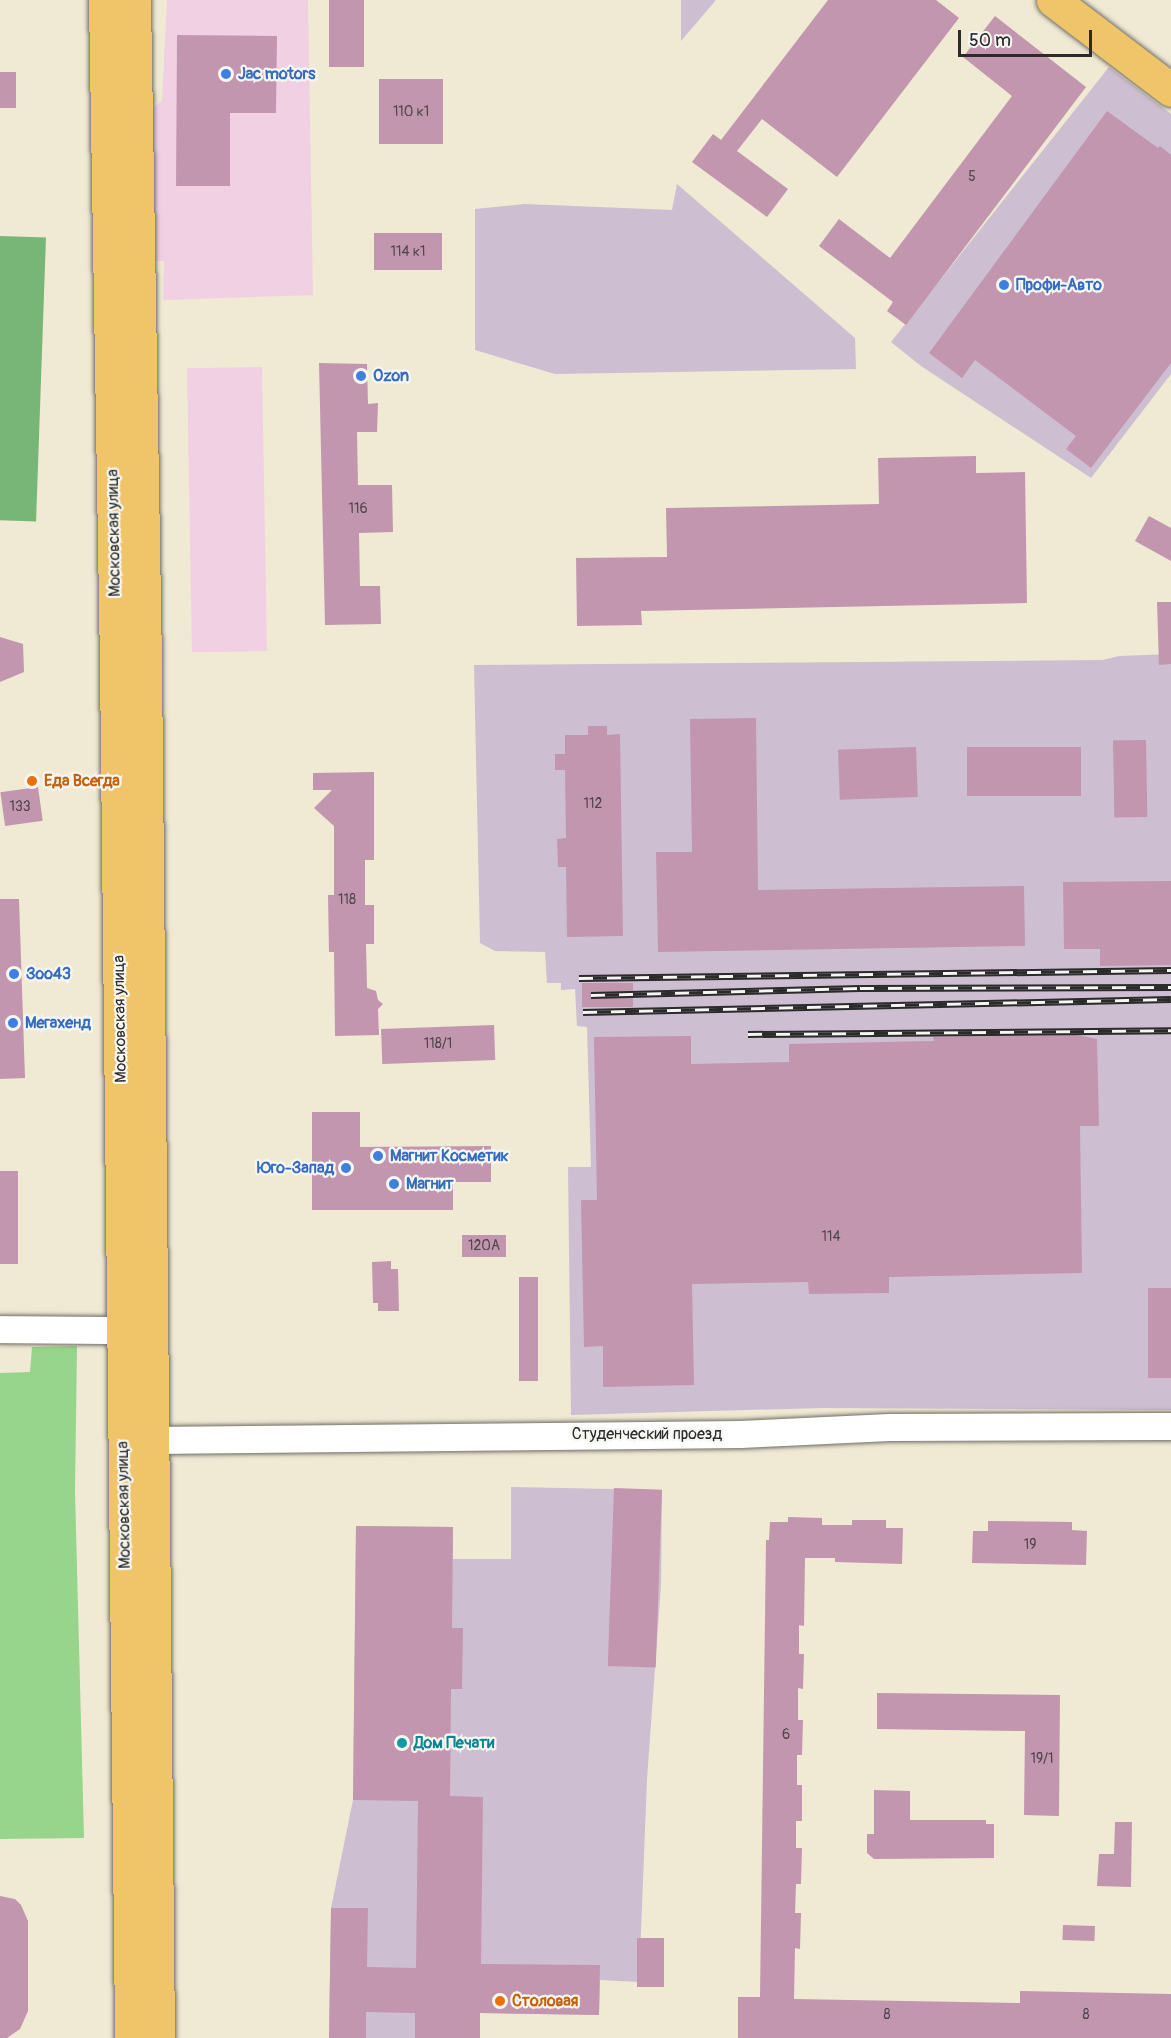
<!DOCTYPE html>
<html>
<head>
<meta charset="utf-8">
<style>
  body { margin:0 }
  #map { position:relative; width:1171px; height:2038px; overflow:hidden; background:#f0e9d4; font-family:Pangolin,sans-serif }
  div>[style] { position:absolute }
  .built>* { inset:0; background:#f1d0e4; transform-origin:0 0 }
  .industrial>* { inset:0; background:#cebed1 }
  .green>* { inset:0; background:#96d58b }
  .forest>* { inset:0; background:#78b677; transform-origin:0 0 }
  .building>* { inset:0; background:#c296af; transform-origin:0 0 }
  .roads { filter:drop-shadow(0 0 2px #706e66) drop-shadow(0 0 2px #706e66) }
  .minor>* { height:27px; margin:-13.5px; padding:0 13.5px; transform-origin:13.5px; border-radius:13.5px; background:#fff }
  .major>* { height:33px; margin:-16.5px; padding:0 16.5px; transform-origin:16.5px; border-radius:16.5px; background:#f0c469 }
  .rail>* { height:7px; margin-top:-3.5px; transform-origin:0; background:repeating-linear-gradient(90deg,#f6f6f2 0 14px,#2b2b2b 0 28px); box-sizing:border-box; border-block:2px solid #2b2b2b }
  .dots>* { width:16px; height:16px; translate:-50% -50%; box-sizing:border-box; border:3px solid #f6f6f2; border-radius:50% }
  span { translate:-50% -50%; white-space:nowrap; text-align:center; line-height:1.15; -webkit-text-stroke:4.5px #f6f6f2; paint-order:stroke }
  .number-label { font-size:14px; color:#51464c }
  .number-label span { -webkit-text-stroke-width:0 }
  .shop-label { font-size:16px; color:#366cbe; font-weight:700 }
  .left { translate:0 -50%; text-align:left }
  .right { translate:-100% -50%; text-align:right }
  .street-label { font-size:16px; color:#2b2b2b }
  .food-label { font-size:16px; color:#c56008; font-weight:700 }
  .culture-label { font-size:16px; color:#0d838f; font-weight:700 }
  .scale { position:absolute; left:958px; top:30px; width:134px; height:27px; box-sizing:border-box; border:3px solid #2b2b2b; border-top:0; padding-left:8px; font-size:18px; line-height:21px; white-space:nowrap; color:#2b2b2b; -webkit-text-stroke:4px #f6f6f2; paint-order:stroke }
</style>
</head>
<body>
<div id="map">
  <div class="built">
    <div style="clip-path:polygon(167px 0,308px 0,313px 295px,163px 300px,164px 261px,151px 261px,150px 112px,162px 100px)"></div>
    <div style="left:262px;top:367px;width:284px;height:75px;rotate:89deg"></div>
  </div>
  <div class="industrial">
    <div style="clip-path:polygon(681px 0,716px 0,681px 41px)"></div>
    <div style="clip-path:polygon(1109px 67px,1171px 114px,1171px 374px,1091px 478px,921px 366px,891px 342px)"></div>
    <div style="clip-path:polygon(677px 184px,855px 338px,856px 369px,555px 374px,475px 350px,475px 209px,524px 204px,672px 210px)"></div>
    <div style="clip-path:polygon(1171px 654px,1171px 1410px,822px 1408px,571px 1415px,568px 1167px,591px 1167px,587px 1027px,577px 1026px,575px 989px,561px 990px,561px 983px,547px 983px,545px 952px,495px 951px,480px 943px,474px 665px,1103px 660px,1119px 656px)"></div>
    <div style="clip-path:polygon(511px 1487px,662px 1490px,661px 1585px,647px 1779px,639px 1982px,600px 1980px,599px 2015px,480px 2013px,480px 2038px,329px 2038px,331px 1908px,353px 1800px,356px 1526px,453px 1527px,453px 1559px,511px 1559px)"></div>
  </div>
  <div class="green">
    <div style="clip-path:polygon(77px 1346px,75px 1491px,84px 1838px,0 1839px,0 1373px,30px 1372px,32px 1347px)"></div>
  </div>
  <div class="forest">
    <div style="left:0;top:236px;width:46px;height:284px;rotate:2deg"></div>
  </div>
  <div class="building">
    <div style="left:329px;top:0;width:35px;height:67px"></div>
    <div style="clip-path:polygon(828px 0,936px 0,959px 18px,837px 177px,762px 119px,737px 151px,788px 189px,767px 217px,692px 162px,713px 134px,721px 140px)"></div>
    <div style="clip-path:polygon(995px 16px,1086px 87px,906px 325px,887px 311px,893px 302px,819px 246px,839px 219px,890px 258px,1012px 96px,963px 57px)"></div>
    <div style="clip-path:polygon(177px 35px,277px 36px,276px 113px,230px 113px,230px 186px,176px 186px)"></div>
    <div style="left:0;top:72px;width:16px;height:36px"></div>
    <div style="left:443px;top:79px;width:65px;height:64px;rotate:90deg"></div>
    <div style="clip-path:polygon(1107px 111px,1158px 148px,1160px 146px,1171px 155px,1171px 363px,1091px 468px,1066px 449px,1076px 436px,975px 360px,962px 378px,929px 353px)"></div>
    <div style="left:442px;top:233px;width:37px;height:68px;rotate:90deg"></div>
    <div style="clip-path:polygon(319px 363px,367px 364px,368px 404px,378px 403px,377px 432px,357px 432px,358px 485px,392px 485px,393px 532px,359px 533px,360px 586px,380px 586px,381px 624px,325px 625px)"></div>
    <div style="clip-path:polygon(976px 456px,976px 473px,1025px 472px,1027px 603px,641px 611px,642px 625px,577px 626px,576px 558px,667px 557px,666px 508px,879px 504px,878px 458px)"></div>
    <div style="clip-path:polygon(1149px 516px,1171px 528px,1171px 561px,1135px 541px)"></div>
    <div style="clip-path:polygon(1157px 602px,1171px 602px,1171px 664px,1159px 665px)"></div>
    <div style="clip-path:polygon(0 637px,23px 644px,24px 672px,0 682px)"></div>
    <div style="clip-path:polygon(756px 718px,758px 890px,1024px 886px,1025px 946px,658px 952px,656px 852px,692px 852px,690px 719px)"></div>
    <div style="clip-path:polygon(588px 726px,607px 726px,607px 735px,620px 734px,623px 936px,567px 937px,566px 867px,558px 867px,557px 839px,566px 838px,565px 770px,555px 770px,555px 754px,565px 754px,565px 735px,588px 735px)"></div>
    <div style="left:1146px;top:740px;width:77px;height:33px;rotate:89deg"></div>
    <div style="left:916px;top:747px;width:50px;height:78px;rotate:88deg"></div>
    <div style="left:967px;top:747px;width:114px;height:49px"></div>
    <div style="clip-path:polygon(374px 772px,374px 860px,365px 860px,365px 905px,374px 905px,374px 944px,366px 944px,367px 988px,376px 991px,378px 1000px,383px 1004px,378px 1009px,379px 1035px,335px 1036px,334px 952px,329px 952px,328px 895px,334px 895px,334px 826px,314px 808px,332px 790px,313px 790px,313px 773px)"></div>
    <div style="left:38px;top:787px;width:34px;height:38px;rotate:82deg"></div>
    <div style="clip-path:polygon(1171px 881px,1171px 965px,1100px 966px,1100px 949px,1064px 949px,1063px 882px)"></div>
    <div style="clip-path:polygon(0 899px,19px 899px,25px 1078px,0 1079px)"></div>
    <div style="left:633px;top:983px;width:24px;height:51px;rotate:90deg"></div>
    <div style="left:494px;top:1025px;width:35px;height:113px;rotate:88deg"></div>
    <div style="clip-path:polygon(1077px 1035px,1097px 1039px,1099px 1126px,1080px 1126px,1082px 1273px,889px 1277px,889px 1293px,809px 1294px,808px 1282px,692px 1284px,694px 1385px,603px 1387px,603px 1346px,584px 1347px,581px 1200px,597px 1200px,594px 1037px,691px 1036px,691px 1064px,789px 1062px,789px 1044px,934px 1041px,933px 1037px)"></div>
    <div style="clip-path:polygon(312px 1112px,360px 1112px,360px 1147px,491px 1146px,491px 1182px,453px 1182px,453px 1210px,312px 1210px)"></div>
    <div style="left:0;top:1171px;width:18px;height:93px"></div>
    <div style="left:462px;top:1235px;width:44px;height:22px"></div>
    <div style="clip-path:polygon(391px 1261px,391px 1269px,398px 1269px,399px 1311px,378px 1311px,378px 1303px,373px 1303px,372px 1262px)"></div>
    <div style="left:519px;top:1277px;width:19px;height:104px"></div>
    <div style="left:1148px;top:1288px;width:23px;height:90px"></div>
    <div style="left:614px;top:1488px;width:48px;height:178px;rotate:2deg"></div>
    <div style="clip-path:polygon(788px 1517px,822px 1518px,822px 1525px,852px 1525px,852px 1520px,886px 1520px,886px 1528px,903px 1528px,902px 1564px,835px 1562px,835px 1558px,805px 1558px,804px 1626px,799px 1625px,799px 1654px,804px 1654px,803px 1689px,798px 1688px,798px 1720px,803px 1720px,802px 1755px,797px 1755px,797px 1785px,802px 1785px,802px 1821px,796px 1821px,796px 1848px,802px 1848px,801px 1884px,796px 1884px,795px 1913px,801px 1913px,800px 1949px,795px 1948px,794px 1999px,1020px 2003px,1020px 1991px,1171px 1994px,1171px 2038px,738px 2038px,738px 1997px,760px 1997px,766px 1540px,769px 1540px,770px 1522px,788px 1522px)"></div>
    <div style="clip-path:polygon(988px 1521px,1072px 1522px,1072px 1530px,1087px 1531px,1086px 1565px,972px 1563px,973px 1531px,988px 1531px)"></div>
    <div style="clip-path:polygon(356px 1526px,453px 1527px,452px 1628px,463px 1628px,462px 1689px,451px 1689px,450px 1796px,483px 1797px,481px 1964px,600px 1965px,599px 2015px,480px 2013px,480px 2038px,415px 2038px,415px 2013px,366px 2012px,366px 2038px,329px 2038px,331px 1908px,368px 1908px,367px 1967px,416px 1968px,418px 1801px,353px 1800px)"></div>
    <div style="clip-path:polygon(877px 1693px,1060px 1695px,1059px 1816px,1024px 1815px,1025px 1731px,877px 1729px)"></div>
    <div style="clip-path:polygon(874px 1790px,910px 1791px,910px 1820px,986px 1820px,986px 1824px,994px 1824px,994px 1858px,874px 1859px,867px 1853px,867px 1834px,874px 1834px)"></div>
    <div style="clip-path:polygon(1115px 1822px,1132px 1822px,1131px 1887px,1097px 1886px,1099px 1854px,1114px 1854px)"></div>
    <div style="clip-path:polygon(0 1896px,15px 1899px,21px 1905px,28px 1921px,28px 2011px,20px 2029px,7px 2038px,0 2038px)"></div>
    <div style="left:1063px;top:1925px;width:32px;height:15px;rotate:2deg"></div>
    <div style="left:637px;top:1938px;width:27px;height:49px"></div>
  </div>
  <div class="roads">
    <div class="minor">
      <div style="left:0;top:1329px;width:123px;rotate:0.5deg"></div>
      <div style="left:151px;top:1440px;width:589px;rotate:-0.58deg"></div>
      <div style="left:740px;top:1434px;width:149px;rotate:-2.7deg"></div>
      <div style="left:889px;top:1427px;width:282px;rotate:-0.2deg"></div>
    </div>
    <div class="major">
      <div style="left:105px;top:0;width:664px;rotate:89.05deg"></div>
      <div style="left:116px;top:664px;width:1374px;rotate:89.37deg"></div>
      <div style="left:134px;top:0;width:663px;rotate:89.05deg"></div>
      <div style="left:145px;top:663px;width:1375px;rotate:89.46deg"></div>
      <div style="left:1053px;top:0;width:148px;rotate:37.3deg"></div>
    </div>
  </div>
  <div class="rail">
    <div style="left:579px;top:978px;width:592px;rotate:-0.77deg"></div>
    <div style="left:591px;top:995px;width:269px;rotate:-1.5deg"></div>
    <div style="left:860px;top:988px;width:311px;rotate:-0.2deg"></div>
    <div style="left:583px;top:1012px;width:588px;rotate:-1.27deg"></div>
    <div style="left:748px;top:1034px;width:423px;rotate:-0.5deg"></div>
  </div>
  <div class="dots">
    <div style="left:226px;top:74px;background:#3f7fe0"></div>
    <div style="left:1004px;top:285px;background:#3f7fe0"></div>
    <div style="left:361px;top:376px;background:#3f7fe0"></div>
    <div style="left:32px;top:781px;background:#e8710a"></div>
    <div style="left:14px;top:974px;background:#3f7fe0"></div>
    <div style="left:13px;top:1023px;background:#3f7fe0"></div>
    <div style="left:378px;top:1156px;background:#3f7fe0"></div>
    <div style="left:346px;top:1168px;background:#3f7fe0"></div>
    <div style="left:394px;top:1184px;background:#3f7fe0"></div>
    <div style="left:402px;top:1743px;background:#0f9aa8"></div>
    <div style="left:500px;top:2001px;background:#e8710a"></div>
  </div>
  <div class="number-label">
    <span style="left:411px;top:112px">110 к1</span>
    <span style="left:972px;top:177px">5</span>
    <span style="left:408px;top:252px">114 к1</span>
    <span style="left:358px;top:509px">116</span>
    <span style="left:593px;top:804px">112</span>
    <span style="left:20px;top:807px">133</span>
    <span style="left:347px;top:900px">118</span>
    <span style="left:438px;top:1044px">118/1</span>
    <span style="left:831px;top:1237px">114</span>
    <span style="left:484px;top:1246px">120А</span>
    <span style="left:1030px;top:1545px">19</span>
    <span style="left:786px;top:1735px">6</span>
    <span style="left:1042px;top:1759px">19/1</span>
    <span style="left:887px;top:2015px">8</span>
    <span style="left:1086px;top:2015px">8</span>
  </div>
  <div class="shop-label">
    <span class="left" style="left:238px;top:74px">Jac motors</span>
    <span class="left" style="left:1016px;top:285px">Профи-Авто</span>
    <span class="left" style="left:373px;top:376px">Ozon</span>
    <span class="left" style="left:26px;top:974px">Зоо43</span>
    <span class="left" style="left:25px;top:1023px">Мегахенд</span>
    <span class="left" style="left:390px;top:1156px">Магнит Косметик</span>
    <span class="right" style="left:334px;top:1168px">Юго-Запад</span>
    <span class="left" style="left:406px;top:1184px">Магнит</span>
  </div>
  <div class="street-label">
    <span style="left:114px;top:533px;rotate:-91deg">Московская улица</span>
    <span style="left:120px;top:1019px;rotate:-91deg">Московская улица</span>
    <span style="left:647px;top:1434px">Студенческий проезд</span>
    <span style="left:124px;top:1505px;rotate:-91deg">Московская улица</span>
  </div>
  <div class="food-label">
    <span class="left" style="left:44px;top:781px">Еда Всегда</span>
    <span class="left" style="left:512px;top:2001px">Столовая</span>
  </div>
  <div class="culture-label">
    <span class="left" style="left:414px;top:1743px">Дом Печати</span>
  </div>
  <div class="scale">50 m</div>
</div>
</body>
</html>
